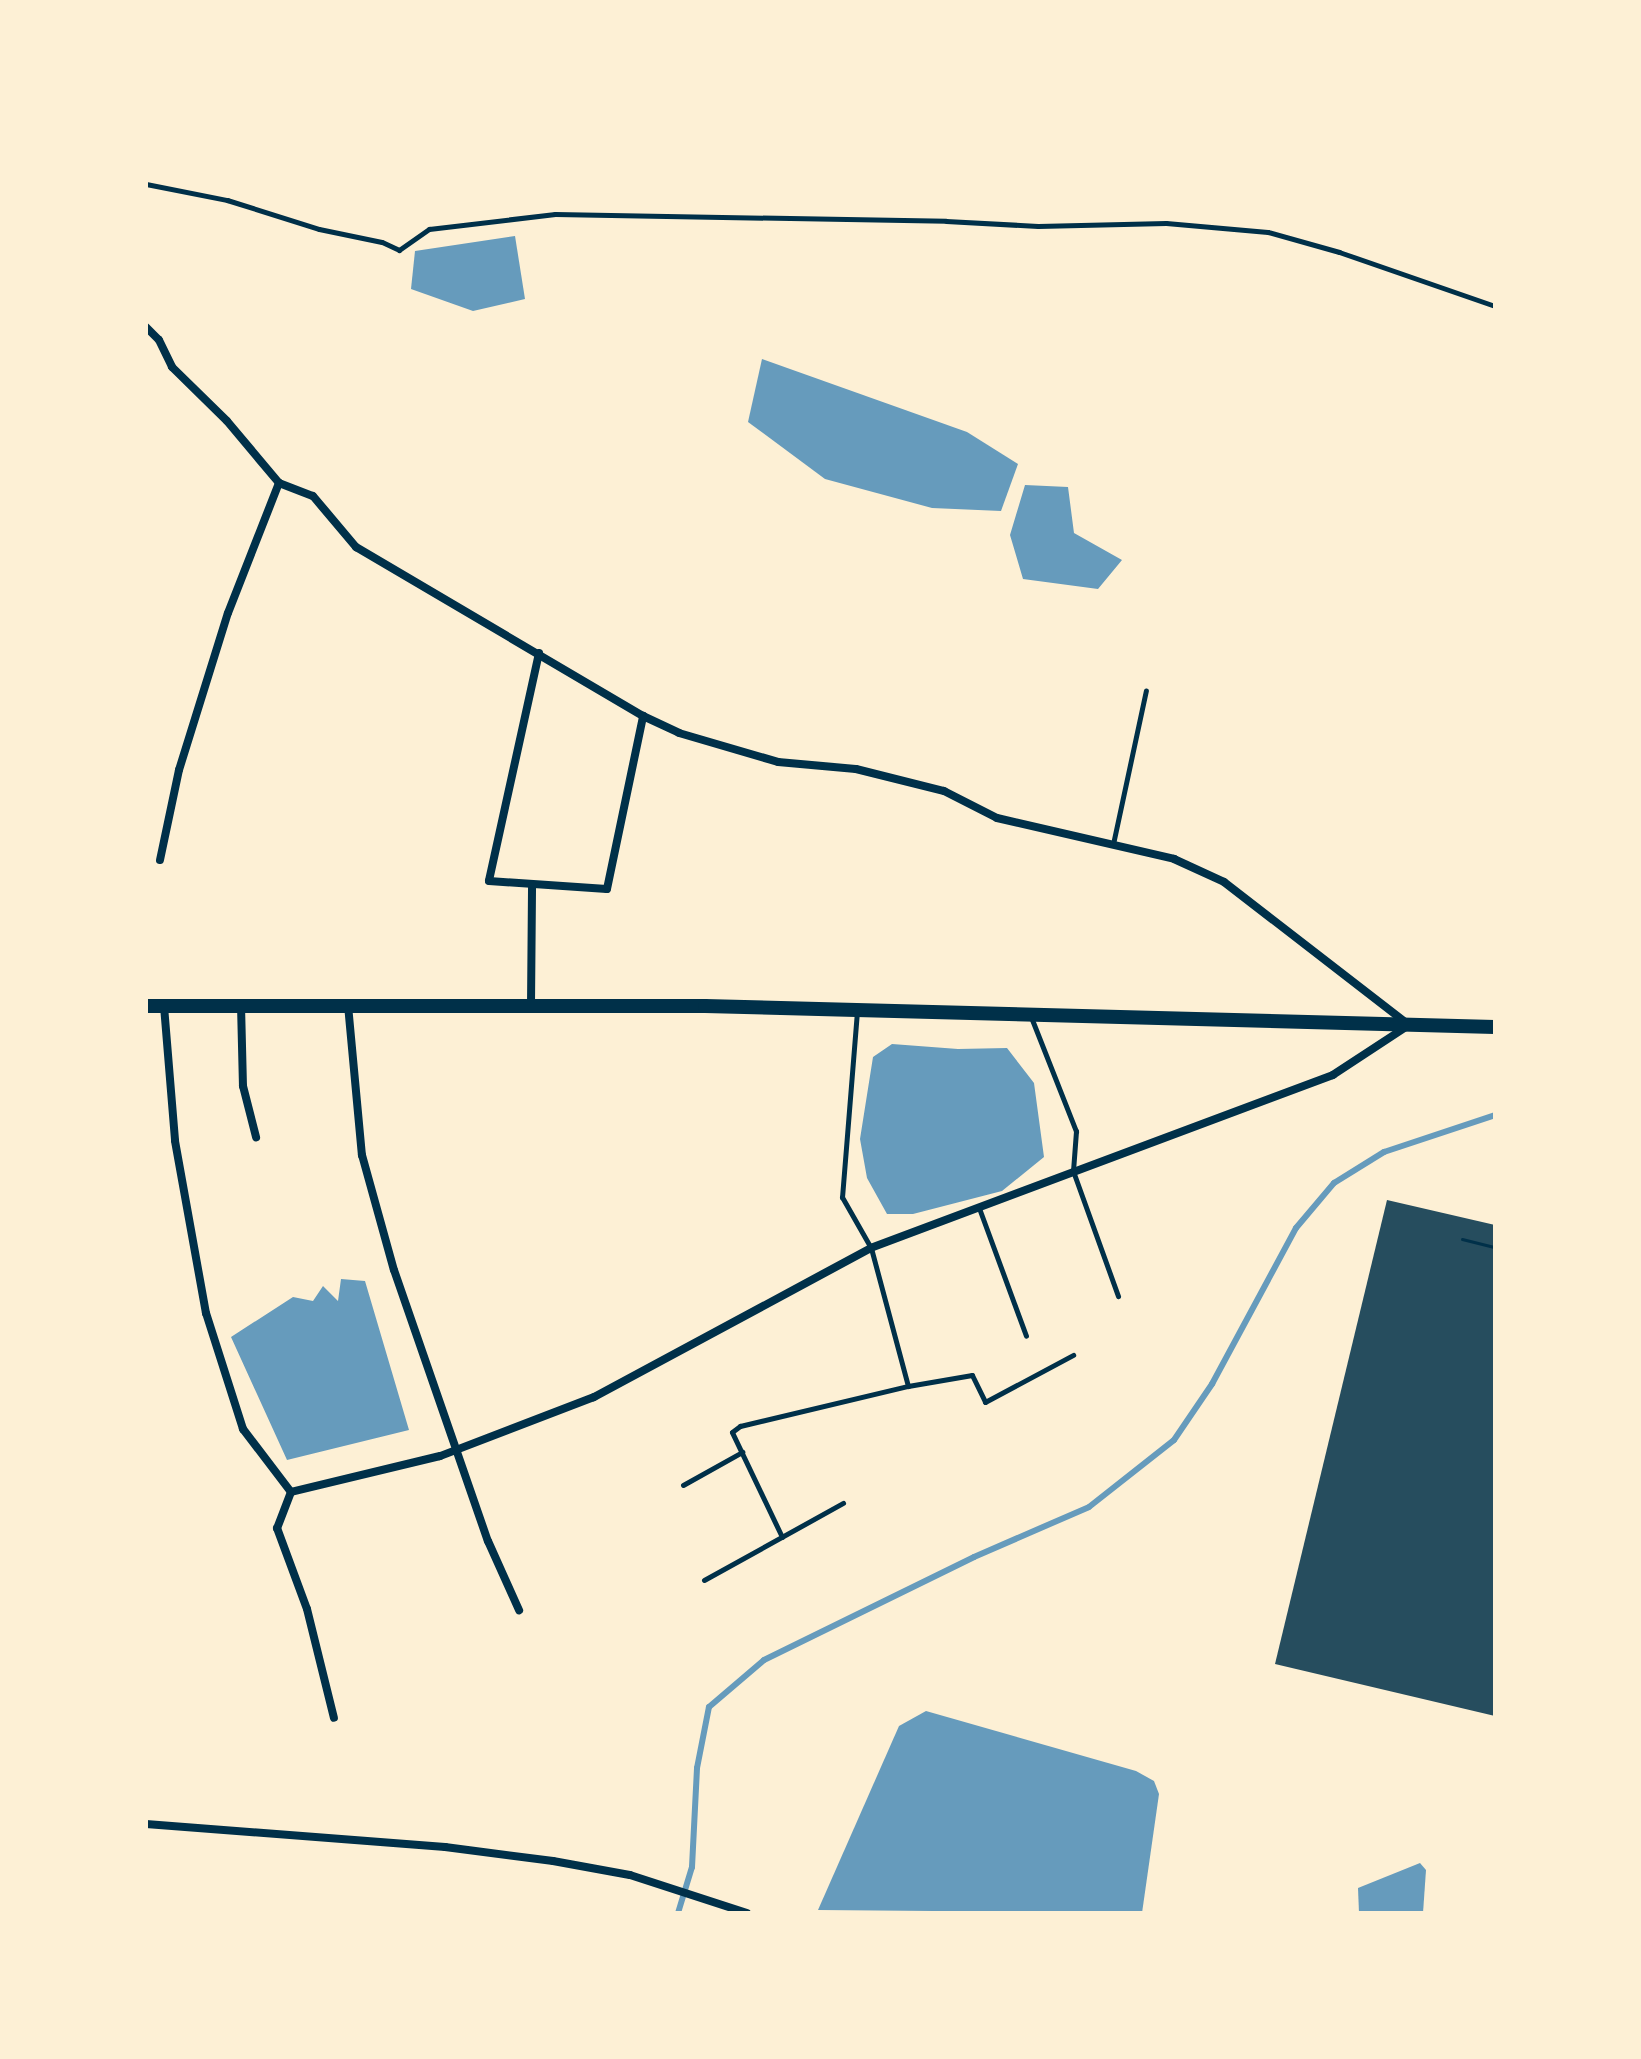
<!DOCTYPE html>
<html>
<head>
<meta charset="utf-8">
<style>
  body { margin:0 }
  #map { position:relative; width:1641px; height:2059px; overflow:hidden; background:#fdf0d5; font-family:Commissioner,sans-serif }
  div>[style] { position:absolute }
  .water>* { inset:0; background:#669bbc }
  .stream>* { height:6px; margin:-3px; padding:0 3px; transform-origin:3px; border-radius:3px; background:#669bbc }
  .building>* { inset:0; background:#264d5e }
  .path>* { height:3px; margin:-1.5px; padding:0 1.5px; transform-origin:1.5px; border-radius:1.5px; background:#003049 }
  .service>* { height:5px; margin:-2.5px; padding:0 2.5px; transform-origin:2.5px; border-radius:2.5px; background:#003049 }
  .minor>* { height:8px; margin:-4px; padding:0 4px; transform-origin:4px; border-radius:4px; background:#003049 }
  .secondary>* { height:14px; margin:-7px; padding:0 7px; transform-origin:7px; border-radius:7px; background:#003049 }
  span { translate:-50% -50%; white-space:nowrap; text-align:center; line-height:1.15; -webkit-text-stroke:8px #fdf0d5; paint-order:stroke }
  .frame { position:absolute; inset:0; border:148px solid #fdf0d5; pointer-events:none }
</style>
</head>
<body>
<div id="map">
  <div class="water">
    <div style="clip-path:polygon(515px 236px,525px 299px,473px 311px,411px 289px,415px 251px)"></div>
    <div style="clip-path:polygon(762px 359px,967px 432px,1018px 464px,1001px 511px,932px 508px,825px 479px,748px 422px)"></div>
    <div style="clip-path:polygon(1025px 485px,1068px 487px,1074px 533px,1122px 560px,1098px 589px,1023px 579px,1010px 535px)"></div>
    <div style="clip-path:polygon(892px 1044px,958px 1049px,1007px 1048px,1034px 1083px,1044px 1157px,1002px 1191px,913px 1214px,887px 1214px,867px 1178px,860px 1139px,873px 1057px)"></div>
    <div style="clip-path:polygon(341px 1279px,365px 1281px,409px 1430px,287px 1460px,231px 1337px,293px 1297px,313px 1301px,323px 1286px,338px 1301px)"></div>
    <div style="clip-path:polygon(926px 1711px,1136px 1771px,1154px 1781px,1159px 1794px,1142px 1913px,818px 1910px,899px 1726px)"></div>
    <div style="clip-path:polygon(1420px 1863px,1426px 1870px,1423px 1913px,1359px 1913px,1358px 1888px)"></div>
  </div>
  <div class="stream">
    <div style="left:678px;top:1913px;width:48px;rotate:-73.1deg"></div>
    <div style="left:692px;top:1867px;width:99px;rotate:-87.1deg"></div>
    <div style="left:697px;top:1768px;width:62px;rotate:-78.9deg"></div>
    <div style="left:709px;top:1707px;width:72px;rotate:-40.5deg"></div>
    <div style="left:764px;top:1660px;width:234px;rotate:-26.1deg"></div>
    <div style="left:974px;top:1557px;width:125px;rotate:-23.5deg"></div>
    <div style="left:1089px;top:1507px;width:108px;rotate:-38.2deg"></div>
    <div style="left:1174px;top:1440px;width:68px;rotate:-55.8deg"></div>
    <div style="left:1212px;top:1384px;width:177px;rotate:-61.7deg"></div>
    <div style="left:1296px;top:1228px;width:59px;rotate:-49.8deg"></div>
    <div style="left:1334px;top:1183px;width:59px;rotate:-31.8deg"></div>
    <div style="left:1384px;top:1152px;width:117px;rotate:-18.4deg"></div>
  </div>
  <div class="building">
    <div style="clip-path:polygon(1387px 1200px,1495px 1225px,1495px 1716px,1275px 1664px)"></div>
  </div>
  <div class="path">
    <div style="left:1462px;top:1239px;width:34px;rotate:14deg"></div>
  </div>
  <div class="service">
    <div style="left:146px;top:184px;width:83px;rotate:11.2deg"></div>
    <div style="left:227px;top:200px;width:96px;rotate:17.5deg"></div>
    <div style="left:319px;top:229px;width:64px;rotate:11.7deg"></div>
    <div style="left:382px;top:242px;width:19px;rotate:25deg"></div>
    <div style="left:399px;top:250px;width:37px;rotate:-35deg"></div>
    <div style="left:429px;top:229px;width:127px;rotate:-6.8deg"></div>
    <div style="left:555px;top:214px;width:391px;rotate:1deg"></div>
    <div style="left:946px;top:221px;width:92px;rotate:3.1deg"></div>
    <div style="left:1038px;top:226px;width:128px;rotate:-1.3deg"></div>
    <div style="left:1166px;top:223px;width:102px;rotate:5deg"></div>
    <div style="left:1268px;top:232px;width:74px;rotate:15.7deg"></div>
    <div style="left:1339px;top:252px;width:165px;rotate:19.1deg"></div>
    <div style="left:1113px;top:844px;width:157px;rotate:-77.9deg"></div>
    <div style="left:857px;top:1011px;width:187px;rotate:94.6deg"></div>
    <div style="left:842px;top:1197px;width:59px;rotate:60.4deg"></div>
    <div style="left:871px;top:1248px;width:143px;rotate:75deg"></div>
    <div style="left:1031px;top:1017px;width:123px;rotate:68.5deg"></div>
    <div style="left:1076px;top:1131px;width:40px;rotate:94.3deg"></div>
    <div style="left:1073px;top:1171px;width:133px;rotate:70.2deg"></div>
    <div style="left:979px;top:1208px;width:136px;rotate:69.8deg"></div>
    <div style="left:683px;top:1485px;width:68px;rotate:-29.2deg"></div>
    <div style="left:782px;top:1537px;width:116px;rotate:-115.5deg"></div>
    <div style="left:732px;top:1432px;width:10px;rotate:-37deg"></div>
    <div style="left:740px;top:1426px;width:173px;rotate:-13.4deg"></div>
    <div style="left:908px;top:1386px;width:65px;rotate:-9.8deg"></div>
    <div style="left:972px;top:1375px;width:30px;rotate:64deg"></div>
    <div style="left:985px;top:1402px;width:100px;rotate:-28.1deg"></div>
    <div style="left:704px;top:1580px;width:159px;rotate:-29deg"></div>
  </div>
  <div class="minor">
    <div style="left:146px;top:327px;width:18px;rotate:45deg"></div>
    <div style="left:159px;top:340px;width:30px;rotate:64deg"></div>
    <div style="left:172px;top:367px;width:77px;rotate:44.5deg"></div>
    <div style="left:227px;top:421px;width:81px;rotate:50deg"></div>
    <div style="left:279px;top:483px;width:36px;rotate:21deg"></div>
    <div style="left:313px;top:496px;width:67px;rotate:49.9deg"></div>
    <div style="left:356px;top:547px;width:333px;rotate:30.5deg"></div>
    <div style="left:643px;top:716px;width:40px;rotate:25deg"></div>
    <div style="left:679px;top:733px;width:103px;rotate:16.3deg"></div>
    <div style="left:778px;top:762px;width:78px;rotate:5.1deg"></div>
    <div style="left:856px;top:769px;width:91px;rotate:14deg"></div>
    <div style="left:944px;top:791px;width:59px;rotate:27deg"></div>
    <div style="left:997px;top:818px;width:182px;rotate:13deg"></div>
    <div style="left:1174px;top:859px;width:55px;rotate:24.7deg"></div>
    <div style="left:1224px;top:882px;width:234px;rotate:37.7deg"></div>
    <div style="left:1409px;top:1025px;width:91px;rotate:146.7deg"></div>
    <div style="left:1333px;top:1075px;width:493px;rotate:159.5deg"></div>
    <div style="left:871px;top:1248px;width:315px;rotate:151.7deg"></div>
    <div style="left:594px;top:1397px;width:165px;rotate:159deg"></div>
    <div style="left:440px;top:1456px;width:153px;rotate:166.4deg"></div>
    <div style="left:539px;top:653px;width:233px;rotate:102.4deg"></div>
    <div style="left:489px;top:881px;width:118px;rotate:3.9deg"></div>
    <div style="left:607px;top:889px;width:177px;rotate:-78.2deg"></div>
    <div style="left:160px;top:860px;width:92px;rotate:-78.1deg"></div>
    <div style="left:179px;top:770px;width:164px;rotate:-72.7deg"></div>
    <div style="left:228px;top:613px;width:140px;rotate:-68.6deg"></div>
    <div style="left:241px;top:1005px;width:81px;rotate:88.6deg"></div>
    <div style="left:243px;top:1086px;width:53px;rotate:75.7deg"></div>
    <div style="left:348px;top:1005px;width:151px;rotate:84.7deg"></div>
    <div style="left:362px;top:1155px;width:119px;rotate:74.5deg"></div>
    <div style="left:394px;top:1270px;width:287px;rotate:70.9deg"></div>
    <div style="left:488px;top:1541px;width:76px;rotate:65.8deg"></div>
    <div style="left:531px;top:1005px;width:120px;rotate:-89.5deg"></div>
    <div style="left:164px;top:1006px;width:135px;rotate:85.3deg"></div>
    <div style="left:175px;top:1141px;width:175px;rotate:79.8deg"></div>
    <div style="left:206px;top:1313px;width:122px;rotate:72.3deg"></div>
    <div style="left:243px;top:1429px;width:79px;rotate:52.7deg"></div>
    <div style="left:291px;top:1492px;width:39px;rotate:111deg"></div>
    <div style="left:277px;top:1528px;width:86px;rotate:69.7deg"></div>
    <div style="left:307px;top:1609px;width:112px;rotate:76.1deg"></div>
    <div style="left:146px;top:1824px;width:300px;rotate:4.4deg"></div>
    <div style="left:445px;top:1847px;width:109px;rotate:7.4deg"></div>
    <div style="left:553px;top:1861px;width:78px;rotate:10.3deg"></div>
    <div style="left:630px;top:1875px;width:123px;rotate:18deg"></div>
  </div>
  <div class="secondary">
    <div style="left:146px;top:1006px;width:559px"></div>
    <div style="left:705px;top:1006px;width:790px;rotate:1.52deg"></div>
  </div>
  <div class="frame"></div>
</div>
</body>
</html>
